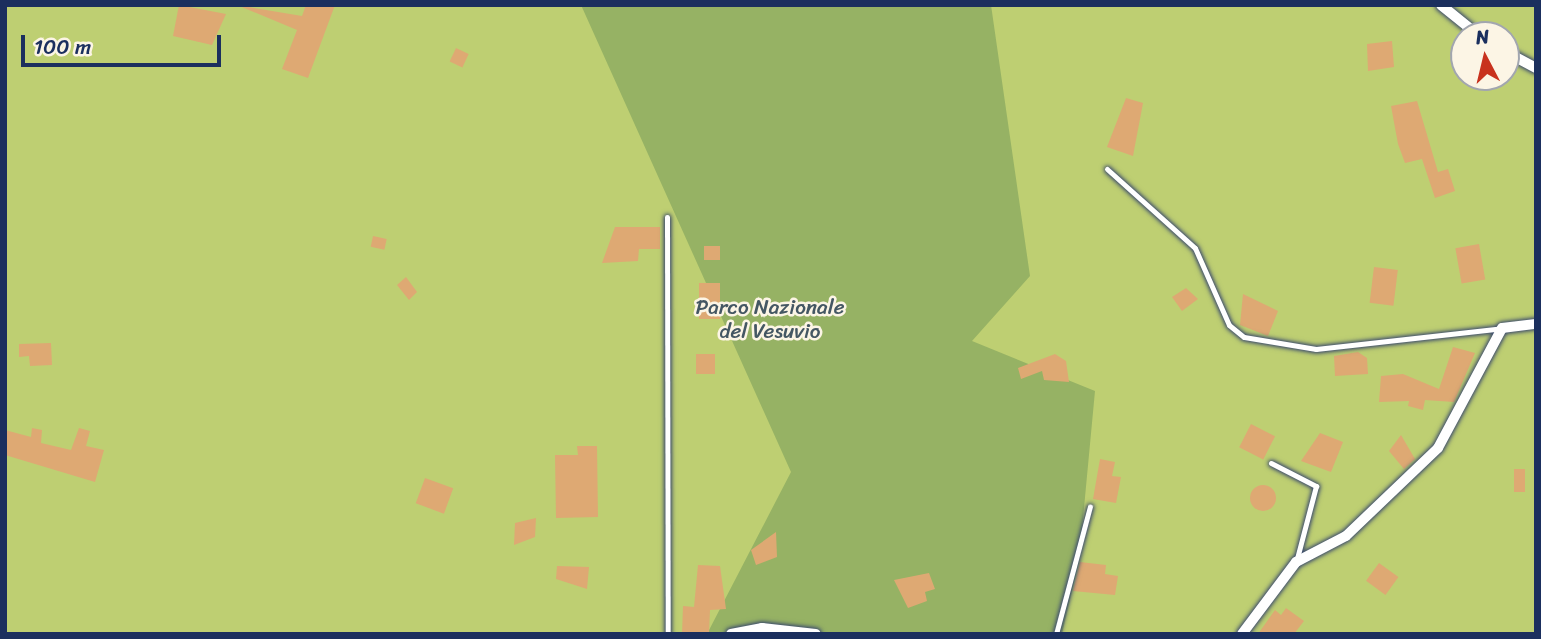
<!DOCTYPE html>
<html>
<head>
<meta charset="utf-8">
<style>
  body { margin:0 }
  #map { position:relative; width:1541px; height:639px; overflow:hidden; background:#f1e1c1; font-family:Sriracha,sans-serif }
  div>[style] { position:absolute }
  .green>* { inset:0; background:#becf72 }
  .forest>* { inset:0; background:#96b264 }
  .building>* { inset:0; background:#dea973; transform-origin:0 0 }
  .round { border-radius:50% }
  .roads { filter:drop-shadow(0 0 2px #3b4a6d) drop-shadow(0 0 2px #3b4a6d) }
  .service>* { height:5px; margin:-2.5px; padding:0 2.5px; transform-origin:2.5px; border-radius:2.5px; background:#fff }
  .minor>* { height:10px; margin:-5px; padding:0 5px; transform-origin:5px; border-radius:5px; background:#fff }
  span { translate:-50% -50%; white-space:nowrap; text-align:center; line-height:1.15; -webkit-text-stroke:5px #fcf5e5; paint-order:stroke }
  .park-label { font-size:21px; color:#445763 }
  .frame { position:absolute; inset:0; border:7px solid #1b2f5e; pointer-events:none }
  .north { position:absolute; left:1450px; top:21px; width:70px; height:70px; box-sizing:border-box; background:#fcf5e5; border:2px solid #a2a6af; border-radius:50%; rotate:353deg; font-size:19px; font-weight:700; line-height:28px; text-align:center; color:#1b2f5e }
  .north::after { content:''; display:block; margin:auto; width:24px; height:32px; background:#c8321e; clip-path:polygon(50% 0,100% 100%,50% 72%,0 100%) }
  .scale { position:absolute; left:21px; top:35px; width:200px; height:32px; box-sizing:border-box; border:4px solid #1b2f5e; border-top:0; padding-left:9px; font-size:21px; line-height:24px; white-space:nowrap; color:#1b2f5e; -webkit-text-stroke:5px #fcf5e5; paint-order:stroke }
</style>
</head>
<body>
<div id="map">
  <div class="green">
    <div style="clip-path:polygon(evenodd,5px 5px,1536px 5px,1536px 634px,5px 634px,5px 5px,1464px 35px,1506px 35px,1506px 77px,1464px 77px,1464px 35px)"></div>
  </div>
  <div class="forest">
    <div style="clip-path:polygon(581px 5px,991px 5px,1030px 276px,972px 341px,1095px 391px,1079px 561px,1062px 634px,707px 634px,791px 472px)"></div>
  </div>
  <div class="building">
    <div style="clip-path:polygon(179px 5px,226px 14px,212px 45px,173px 36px)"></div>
    <div style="clip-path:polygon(237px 5px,302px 16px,306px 5px,335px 5px,308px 78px,282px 69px,297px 30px)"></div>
    <div style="clip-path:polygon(1392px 41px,1394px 67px,1368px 71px,1367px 44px)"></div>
    <div style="left:456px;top:48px;width:14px;height:15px;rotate:25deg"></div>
    <div style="clip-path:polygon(1126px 98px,1143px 103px,1133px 156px,1107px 147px)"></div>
    <div style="clip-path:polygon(1417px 101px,1438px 172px,1448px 169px,1455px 191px,1435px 198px,1422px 159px,1405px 163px,1398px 144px,1391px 106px)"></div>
    <div style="clip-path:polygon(615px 227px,660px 227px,660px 249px,639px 249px,638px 261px,602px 263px)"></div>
    <div style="left:373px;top:236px;width:14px;height:11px;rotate:12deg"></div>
    <div style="left:1479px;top:244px;width:36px;height:24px;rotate:80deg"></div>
    <div style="left:704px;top:246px;width:16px;height:14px"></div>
    <div style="left:1374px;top:267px;width:24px;height:36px;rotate:7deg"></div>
    <div style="clip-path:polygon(406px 277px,417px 292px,409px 300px,397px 285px)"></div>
    <div style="left:699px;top:283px;width:21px;height:36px"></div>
    <div style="clip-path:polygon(1186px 288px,1198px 299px,1182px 311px,1172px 297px)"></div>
    <div style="clip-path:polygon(1243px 294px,1278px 311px,1268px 336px,1240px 325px)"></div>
    <div style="clip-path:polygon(51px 343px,52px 365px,30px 366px,29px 356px,19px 357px,19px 344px)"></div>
    <div style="clip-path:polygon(1453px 347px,1475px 353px,1454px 402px,1425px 400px,1423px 410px,1408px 406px,1409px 401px,1379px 402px,1381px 376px,1403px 374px,1439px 389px)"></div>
    <div style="clip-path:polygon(1358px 352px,1367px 358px,1368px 374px,1335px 376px,1334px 356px)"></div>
    <div style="left:696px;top:354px;width:19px;height:20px"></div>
    <div style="clip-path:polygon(1055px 354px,1066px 361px,1069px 382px,1044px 380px,1042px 371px,1021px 379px,1018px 368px)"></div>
    <div style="left:1251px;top:424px;width:27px;height:26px;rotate:27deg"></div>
    <div style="clip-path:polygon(32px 428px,42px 430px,41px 443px,71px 450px,79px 428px,90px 431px,86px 446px,104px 450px,95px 482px,5px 455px,5px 430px,31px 437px)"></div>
    <div style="clip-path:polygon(1320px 433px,1343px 442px,1331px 472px,1301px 461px)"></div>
    <div style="clip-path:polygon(1401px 435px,1415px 459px,1404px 469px,1389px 451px)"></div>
    <div style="clip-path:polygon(577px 446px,597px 446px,598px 517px,556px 518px,555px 455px,578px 455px)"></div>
    <div style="clip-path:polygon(1100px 459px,1115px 462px,1112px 476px,1121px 477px,1116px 503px,1093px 499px)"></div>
    <div style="left:1514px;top:469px;width:11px;height:23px"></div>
    <div style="left:425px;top:478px;width:30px;height:27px;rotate:20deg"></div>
    <div class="round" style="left:1250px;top:485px;width:26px;height:26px"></div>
    <div style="clip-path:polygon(536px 518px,535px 537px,514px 545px,515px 523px)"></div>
    <div style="clip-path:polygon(776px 532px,777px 557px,756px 565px,751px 550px)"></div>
    <div style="clip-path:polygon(1080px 562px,1106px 565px,1105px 574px,1118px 576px,1115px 595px,1073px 591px)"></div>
    <div style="left:1379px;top:563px;width:24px;height:22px;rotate:36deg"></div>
    <div style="clip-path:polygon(698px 565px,720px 566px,726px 609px,710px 610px,709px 634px,682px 634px,683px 606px,694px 607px)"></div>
    <div style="clip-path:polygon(557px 566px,589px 567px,587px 589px,556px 579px)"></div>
    <div style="clip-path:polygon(929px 573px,935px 589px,925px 592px,927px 601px,908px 608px,894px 580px)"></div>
    <div style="clip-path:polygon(1286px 608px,1304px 621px,1294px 634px,1258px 634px,1275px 610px,1281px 615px)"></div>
  </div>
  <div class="roads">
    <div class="service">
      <div style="left:1107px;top:169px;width:118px;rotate:41.9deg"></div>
      <div style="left:1195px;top:248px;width:84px;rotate:66.2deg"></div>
      <div style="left:1229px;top:325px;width:19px;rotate:39deg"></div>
      <div style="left:1244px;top:337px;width:73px;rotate:9.5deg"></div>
      <div style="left:1316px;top:349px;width:187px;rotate:-6.4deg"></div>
      <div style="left:667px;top:217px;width:417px;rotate:89.9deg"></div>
      <div style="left:1271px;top:463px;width:51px;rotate:27.1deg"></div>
      <div style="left:1316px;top:486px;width:79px;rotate:104.7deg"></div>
      <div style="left:1056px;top:634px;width:132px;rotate:-75.1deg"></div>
    </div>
    <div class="minor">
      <div style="left:1441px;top:5px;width:48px;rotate:39deg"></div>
      <div style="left:1506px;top:52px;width:34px;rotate:28deg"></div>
      <div style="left:731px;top:634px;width:32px;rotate:-11deg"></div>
      <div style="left:762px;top:628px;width:54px;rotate:6.3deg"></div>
      <div style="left:1242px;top:634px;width:90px;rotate:-53.1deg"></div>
      <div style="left:1296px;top:562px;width:56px;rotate:-27.5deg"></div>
      <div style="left:1346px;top:536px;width:127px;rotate:-43.7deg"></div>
      <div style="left:1438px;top:448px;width:136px;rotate:-61.9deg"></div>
      <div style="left:1502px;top:328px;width:34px;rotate:-7deg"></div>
    </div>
  </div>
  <div class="park-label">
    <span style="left:770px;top:319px">Parco Nazionale<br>del Vesuvio</span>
  </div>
  <div class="frame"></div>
  <div class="north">N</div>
  <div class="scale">100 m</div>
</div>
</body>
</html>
